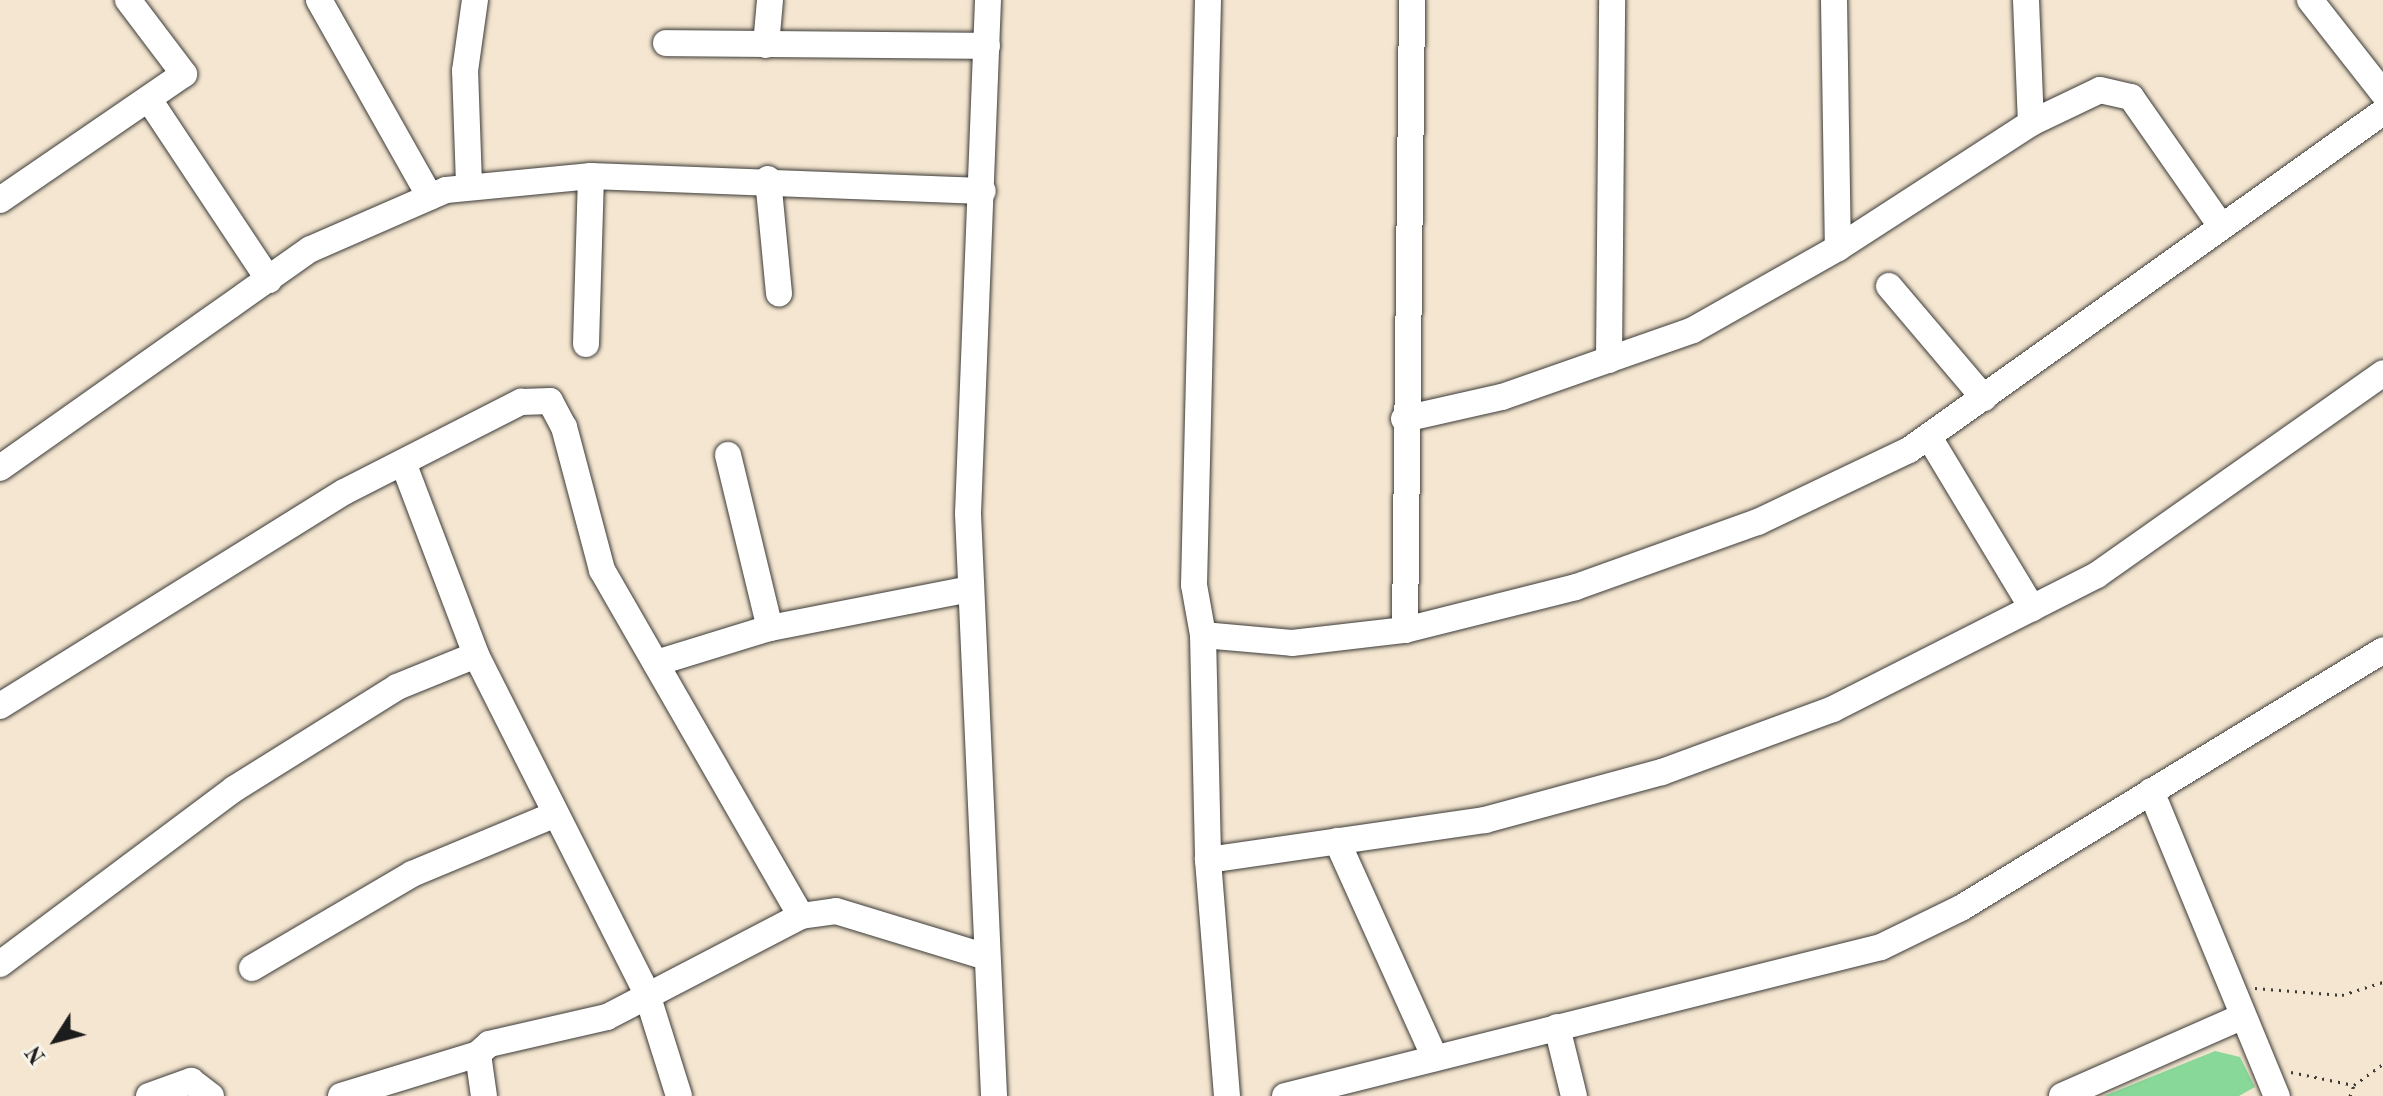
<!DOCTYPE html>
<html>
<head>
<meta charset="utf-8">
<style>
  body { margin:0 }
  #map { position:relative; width:2383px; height:1096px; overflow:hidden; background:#f4e6d0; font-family:"Old Standard TT",serif }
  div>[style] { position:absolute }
  .green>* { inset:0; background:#87d899 }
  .path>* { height:3px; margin-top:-1.5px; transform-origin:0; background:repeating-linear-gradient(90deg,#3c3a37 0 2px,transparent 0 8px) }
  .roads { filter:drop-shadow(0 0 2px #3c3a37) drop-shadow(0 0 2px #3c3a37) }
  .minor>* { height:26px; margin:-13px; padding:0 13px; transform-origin:13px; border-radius:13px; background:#fff }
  span { translate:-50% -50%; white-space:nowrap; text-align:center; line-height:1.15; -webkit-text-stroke:6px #f7f3e8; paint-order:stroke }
  .north { position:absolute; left:16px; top:1000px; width:80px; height:80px; -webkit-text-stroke:6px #f7f3e8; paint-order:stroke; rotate:234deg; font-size:22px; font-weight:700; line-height:32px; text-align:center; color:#1c1c1c }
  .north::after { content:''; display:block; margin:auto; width:28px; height:36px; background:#1c1c1c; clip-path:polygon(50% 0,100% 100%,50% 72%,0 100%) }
</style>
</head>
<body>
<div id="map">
  <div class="green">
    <div style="clip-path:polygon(2215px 1051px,2240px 1057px,2255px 1087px,2239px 1096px,2104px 1096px)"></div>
  </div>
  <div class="path">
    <div style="left:2255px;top:988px;width:87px;rotate:4.6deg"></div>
    <div style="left:2342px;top:995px;width:43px;rotate:-17.6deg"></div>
    <div style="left:2291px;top:1072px;width:64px;rotate:11.7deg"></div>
    <div style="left:2354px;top:1085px;width:36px;rotate:-36deg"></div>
    <div style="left:2350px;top:1096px;width:12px;rotate:-70deg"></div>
  </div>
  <div class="roads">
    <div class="minor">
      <div style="left:319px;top:0;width:226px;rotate:60.6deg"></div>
      <div style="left:988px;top:0;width:514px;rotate:92.23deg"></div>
      <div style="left:968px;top:514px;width:583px;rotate:87.44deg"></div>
      <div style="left:1208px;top:0;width:585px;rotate:91.37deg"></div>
      <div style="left:1194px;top:585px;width:51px;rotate:79.8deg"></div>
      <div style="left:1203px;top:635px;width:225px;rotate:88.7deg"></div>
      <div style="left:1208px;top:860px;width:237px;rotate:85.4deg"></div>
      <div style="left:1834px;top:0;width:248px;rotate:89.1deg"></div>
      <div style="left:2026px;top:0;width:123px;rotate:87.7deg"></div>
      <div style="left:2310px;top:0;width:118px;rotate:51.9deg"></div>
      <div style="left:666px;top:43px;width:321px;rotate:0.5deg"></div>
      <div style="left:766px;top:45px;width:45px;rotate:-84.9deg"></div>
      <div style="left:150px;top:101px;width:215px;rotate:56.4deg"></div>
      <div style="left:768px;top:179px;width:115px;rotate:84.5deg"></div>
      <div style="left:469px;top:184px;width:113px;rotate:-92deg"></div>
      <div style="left:465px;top:71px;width:72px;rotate:-82deg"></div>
      <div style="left:0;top:200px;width:223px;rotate:-34.4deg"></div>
      <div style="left:184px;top:74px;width:93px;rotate:-127.1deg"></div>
      <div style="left:1889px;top:286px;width:147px;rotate:49.7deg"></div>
      <div style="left:586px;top:344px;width:168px;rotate:-88.3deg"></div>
      <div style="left:1609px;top:360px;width:360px;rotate:-89.5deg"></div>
      <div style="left:1404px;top:419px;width:100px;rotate:-12.7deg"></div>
      <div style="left:1502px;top:397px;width:202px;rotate:-19.3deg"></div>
      <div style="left:1693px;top:330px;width:167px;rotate:-29.5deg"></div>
      <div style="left:1838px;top:248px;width:230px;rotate:-32.9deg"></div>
      <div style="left:2031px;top:123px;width:76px;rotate:-25.6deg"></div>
      <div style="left:2100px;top:90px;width:32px;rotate:13deg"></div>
      <div style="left:2131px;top:97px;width:157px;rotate:55.1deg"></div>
      <div style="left:1929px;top:437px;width:200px;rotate:58.9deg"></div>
      <div style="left:728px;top:455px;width:178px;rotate:76.4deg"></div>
      <div style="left:404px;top:465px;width:203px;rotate:69.2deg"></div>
      <div style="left:476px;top:655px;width:380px;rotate:63.2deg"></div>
      <div style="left:647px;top:994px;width:107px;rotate:72.6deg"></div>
      <div style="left:0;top:468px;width:380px;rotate:-35.2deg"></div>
      <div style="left:311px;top:249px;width:147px;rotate:-23.6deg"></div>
      <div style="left:446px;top:190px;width:146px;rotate:-5.5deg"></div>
      <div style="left:591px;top:176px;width:392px;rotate:2.2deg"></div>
      <div style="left:1405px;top:630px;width:630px;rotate:-89.36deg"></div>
      <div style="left:1203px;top:635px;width:89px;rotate:5.1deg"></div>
      <div style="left:1292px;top:643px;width:114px;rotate:-6.6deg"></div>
      <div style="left:1405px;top:630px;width:176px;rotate:-14.1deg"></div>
      <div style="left:1576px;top:587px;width:193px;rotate:-19.7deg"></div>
      <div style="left:1758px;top:522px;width:167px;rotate:-25.5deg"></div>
      <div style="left:1909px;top:450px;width:582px;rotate:-35.49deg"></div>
      <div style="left:656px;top:663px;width:119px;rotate:-17.1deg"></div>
      <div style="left:770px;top:628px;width:204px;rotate:-11deg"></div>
      <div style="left:0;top:706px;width:405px;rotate:-31.9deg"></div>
      <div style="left:344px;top:492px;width:199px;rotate:-27deg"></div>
      <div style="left:521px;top:402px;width:29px;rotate:-2deg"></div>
      <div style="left:550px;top:401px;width:30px;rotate:62deg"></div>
      <div style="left:564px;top:427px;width:148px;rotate:75.1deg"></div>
      <div style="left:602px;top:570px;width:399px;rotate:60.1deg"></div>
      <div style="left:2151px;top:791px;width:330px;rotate:67.6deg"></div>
      <div style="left:1337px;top:841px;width:238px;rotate:65.7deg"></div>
      <div style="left:1208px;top:860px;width:280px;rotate:-8.2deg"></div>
      <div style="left:1485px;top:820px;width:183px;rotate:-15.2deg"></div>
      <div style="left:1662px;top:772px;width:182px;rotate:-20.2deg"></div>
      <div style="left:1833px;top:709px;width:296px;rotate:-26.9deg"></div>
      <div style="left:2097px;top:575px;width:350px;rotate:-35.2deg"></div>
      <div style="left:0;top:964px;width:292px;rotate:-36.8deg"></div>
      <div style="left:234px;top:789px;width:192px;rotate:-32deg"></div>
      <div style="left:397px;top:687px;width:85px;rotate:-22.1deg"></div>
      <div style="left:252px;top:968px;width:186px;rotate:-30.4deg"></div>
      <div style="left:412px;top:874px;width:154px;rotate:-22.6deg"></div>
      <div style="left:1557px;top:1027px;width:71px;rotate:76.2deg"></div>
      <div style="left:478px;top:1054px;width:42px;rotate:81.9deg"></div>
      <div style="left:149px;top:1096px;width:45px;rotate:-19.7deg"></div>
      <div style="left:191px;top:1081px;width:25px;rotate:37deg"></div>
      <div style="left:341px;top:1096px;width:143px;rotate:-17deg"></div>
      <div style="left:478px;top:1054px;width:15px;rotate:-42deg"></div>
      <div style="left:489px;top:1044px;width:121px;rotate:-12.9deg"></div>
      <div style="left:607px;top:1017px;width:219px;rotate:-27.5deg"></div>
      <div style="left:801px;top:916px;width:35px;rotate:-8deg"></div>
      <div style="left:836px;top:911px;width:154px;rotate:17deg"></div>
      <div style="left:1285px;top:1096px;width:614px;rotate:-14.04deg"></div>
      <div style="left:1881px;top:947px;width:89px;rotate:-26deg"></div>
      <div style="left:1961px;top:908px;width:495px;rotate:-31.4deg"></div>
      <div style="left:2062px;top:1096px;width:198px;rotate:-23.8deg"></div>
    </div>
  </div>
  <div class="north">N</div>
</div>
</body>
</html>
